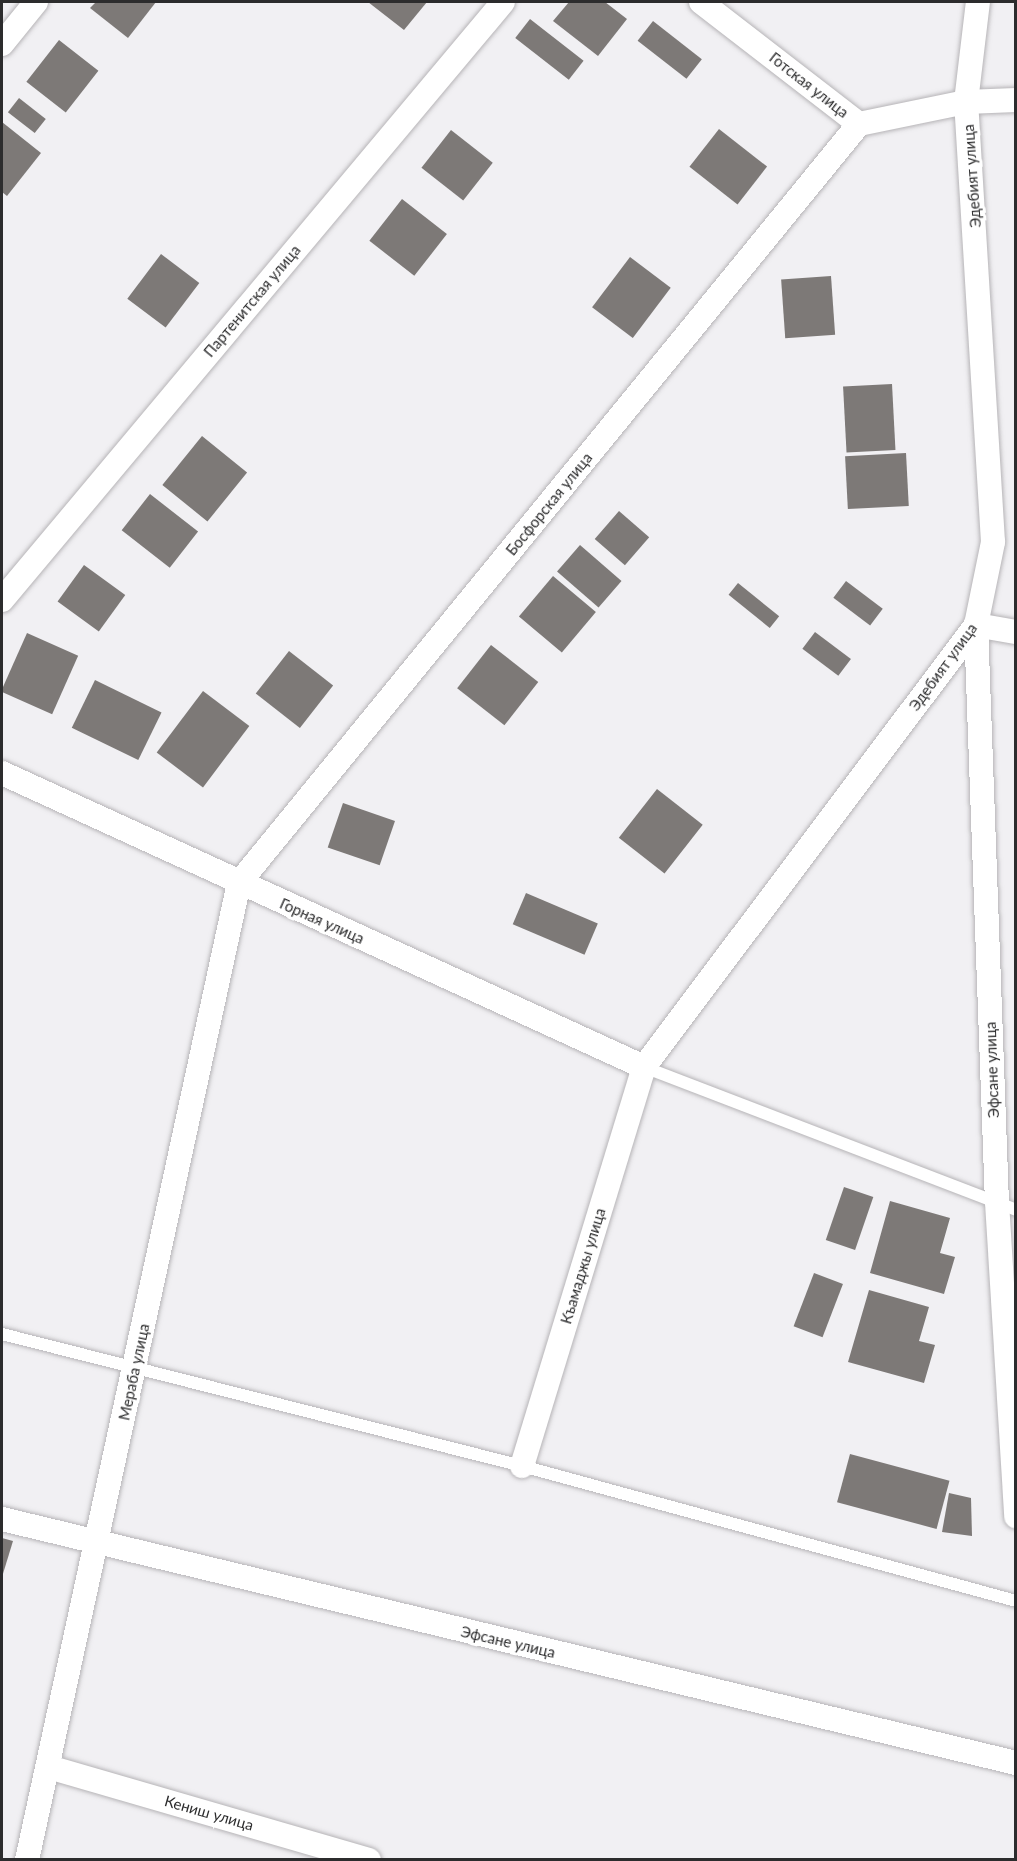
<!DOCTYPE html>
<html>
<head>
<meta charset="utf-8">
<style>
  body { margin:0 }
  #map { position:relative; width:1017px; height:1861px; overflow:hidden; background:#f1f0f3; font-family:Lato,sans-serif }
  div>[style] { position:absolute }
  .building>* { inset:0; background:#7d7977; transform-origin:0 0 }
  .roads { filter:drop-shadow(0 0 2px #b6b4b7) drop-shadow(0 0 2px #b6b4b7) }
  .lane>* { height:12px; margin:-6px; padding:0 6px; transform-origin:6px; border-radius:6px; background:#fff }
  .street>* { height:24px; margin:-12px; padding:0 12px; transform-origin:12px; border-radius:12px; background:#fff }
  span { translate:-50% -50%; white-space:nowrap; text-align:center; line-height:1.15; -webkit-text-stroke:6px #fff; paint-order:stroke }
  .street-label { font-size:15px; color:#2c2c2d }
  .frame { position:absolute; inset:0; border:3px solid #2c2c2d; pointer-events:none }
</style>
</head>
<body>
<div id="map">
  <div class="building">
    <div style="clip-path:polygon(96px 2px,156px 2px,128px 38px,90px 8px)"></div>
    <div style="clip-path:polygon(368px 2px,427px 2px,404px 30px)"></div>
    <div style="clip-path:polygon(569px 2px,605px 2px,627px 19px,598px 56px,553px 21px)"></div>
    <div style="left:530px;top:19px;width:68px;height:24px;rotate:38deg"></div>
    <div style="left:653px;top:21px;width:62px;height:25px;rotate:38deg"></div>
    <div style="left:59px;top:40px;width:50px;height:53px;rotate:38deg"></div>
    <div style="left:19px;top:98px;width:34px;height:18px;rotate:38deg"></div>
    <div style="clip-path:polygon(2px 122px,41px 153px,7px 196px,2px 192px)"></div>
    <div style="left:719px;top:129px;width:61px;height:48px;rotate:38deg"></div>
    <div style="left:451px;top:130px;width:53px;height:48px;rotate:38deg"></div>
    <div style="left:402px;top:199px;width:57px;height:53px;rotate:38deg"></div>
    <div style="left:161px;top:254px;width:48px;height:56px;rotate:37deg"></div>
    <div style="left:630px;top:257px;width:51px;height:63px;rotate:37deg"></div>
    <div style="left:831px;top:276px;width:59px;height:50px;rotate:86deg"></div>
    <div style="left:892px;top:384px;width:66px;height:49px;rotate:87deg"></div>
    <div style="left:202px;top:436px;width:58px;height:63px;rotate:39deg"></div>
    <div style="left:906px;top:453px;width:53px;height:61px;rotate:87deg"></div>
    <div style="left:150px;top:494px;width:61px;height:46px;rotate:38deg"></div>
    <div style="left:619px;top:511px;width:40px;height:37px;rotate:41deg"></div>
    <div style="left:580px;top:545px;width:55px;height:35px;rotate:41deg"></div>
    <div style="left:84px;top:565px;width:51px;height:45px;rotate:36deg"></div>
    <div style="left:553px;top:576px;width:56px;height:53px;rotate:40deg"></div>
    <div style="left:846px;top:581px;width:46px;height:21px;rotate:37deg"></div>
    <div style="left:738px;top:583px;width:53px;height:15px;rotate:39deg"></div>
    <div style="left:815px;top:632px;width:45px;height:21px;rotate:37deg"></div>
    <div style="left:27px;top:633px;width:56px;height:64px;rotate:24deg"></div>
    <div style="left:491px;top:645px;width:60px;height:55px;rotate:38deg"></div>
    <div style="left:289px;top:651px;width:56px;height:54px;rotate:38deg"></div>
    <div style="left:95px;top:680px;width:74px;height:53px;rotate:26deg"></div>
    <div style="left:203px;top:691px;width:58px;height:77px;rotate:37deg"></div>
    <div style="left:657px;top:789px;width:58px;height:62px;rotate:38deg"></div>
    <div style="left:343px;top:803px;width:55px;height:47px;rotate:19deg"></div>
    <div style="left:526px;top:893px;width:78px;height:34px;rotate:23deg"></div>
    <div style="left:844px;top:1187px;width:31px;height:56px;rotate:19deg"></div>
    <div style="clip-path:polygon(890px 1201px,950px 1218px,940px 1253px,955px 1257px,944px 1294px,870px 1273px)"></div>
    <div style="left:814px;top:1273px;width:31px;height:57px;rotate:21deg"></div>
    <div style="clip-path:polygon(869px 1290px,929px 1307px,919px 1341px,935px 1345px,924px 1383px,848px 1362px)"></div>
    <div style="left:850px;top:1454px;width:103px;height:50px;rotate:15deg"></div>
    <div style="clip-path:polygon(949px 1493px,971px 1498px,972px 1536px,942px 1532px)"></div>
    <div style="clip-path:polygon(2px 1538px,13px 1541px,2px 1577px)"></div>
  </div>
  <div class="roads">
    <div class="lane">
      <div style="left:644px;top:1067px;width:399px;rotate:21deg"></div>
      <div style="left:2px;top:1334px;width:536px;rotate:14.24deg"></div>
      <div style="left:522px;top:1466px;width:512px;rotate:15.28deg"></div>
    </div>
    <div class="street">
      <div style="left:701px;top:2px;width:200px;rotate:37.7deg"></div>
      <div style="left:859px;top:124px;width:109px;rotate:-11.6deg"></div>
      <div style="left:966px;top:102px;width:50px;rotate:-2.3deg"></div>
      <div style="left:2px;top:44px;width:54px;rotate:-51deg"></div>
      <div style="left:2px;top:600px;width:780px;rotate:-50.04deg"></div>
      <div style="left:1016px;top:632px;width:41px;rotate:-170.1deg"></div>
      <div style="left:976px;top:625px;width:577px;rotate:87.92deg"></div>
      <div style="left:997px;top:1202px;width:315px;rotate:86.5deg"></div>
      <div style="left:2px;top:773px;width:706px;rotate:24.61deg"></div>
      <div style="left:522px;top:1466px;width:417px;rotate:-73deg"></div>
      <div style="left:644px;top:1067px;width:553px;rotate:-53.09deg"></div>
      <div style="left:976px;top:625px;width:85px;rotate:-78.4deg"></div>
      <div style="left:993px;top:542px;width:441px;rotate:-93.5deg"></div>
      <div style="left:966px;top:102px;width:101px;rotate:-83.2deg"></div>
      <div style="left:2px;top:1519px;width:1043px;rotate:13.53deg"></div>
      <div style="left:49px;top:1767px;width:333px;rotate:16.2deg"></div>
      <div style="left:27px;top:1860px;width:1000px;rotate:-77.76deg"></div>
      <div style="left:239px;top:883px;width:980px;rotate:-50.76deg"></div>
    </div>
  </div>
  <div class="street-label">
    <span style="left:809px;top:85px;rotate:38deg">Готская улица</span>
    <span style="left:972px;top:176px;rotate:-94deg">Эдебият улица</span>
    <span style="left:252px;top:301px;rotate:-50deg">Партенитская улица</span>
    <span style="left:549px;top:504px;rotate:-51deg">Босфорская улица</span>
    <span style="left:943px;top:667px;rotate:-54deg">Эдебият улица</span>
    <span style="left:322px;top:921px;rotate:24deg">Горная улица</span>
    <span style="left:992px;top:1070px;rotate:-92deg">Эфсане улица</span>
    <span style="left:583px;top:1266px;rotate:-73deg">Къамаджы улица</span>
    <span style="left:134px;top:1372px;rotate:-78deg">Мераба улица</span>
    <span style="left:508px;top:1642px;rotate:13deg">Эфсане улица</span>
    <span style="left:209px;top:1813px;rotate:16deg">Кениш улица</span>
  </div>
  <div class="frame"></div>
</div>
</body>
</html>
